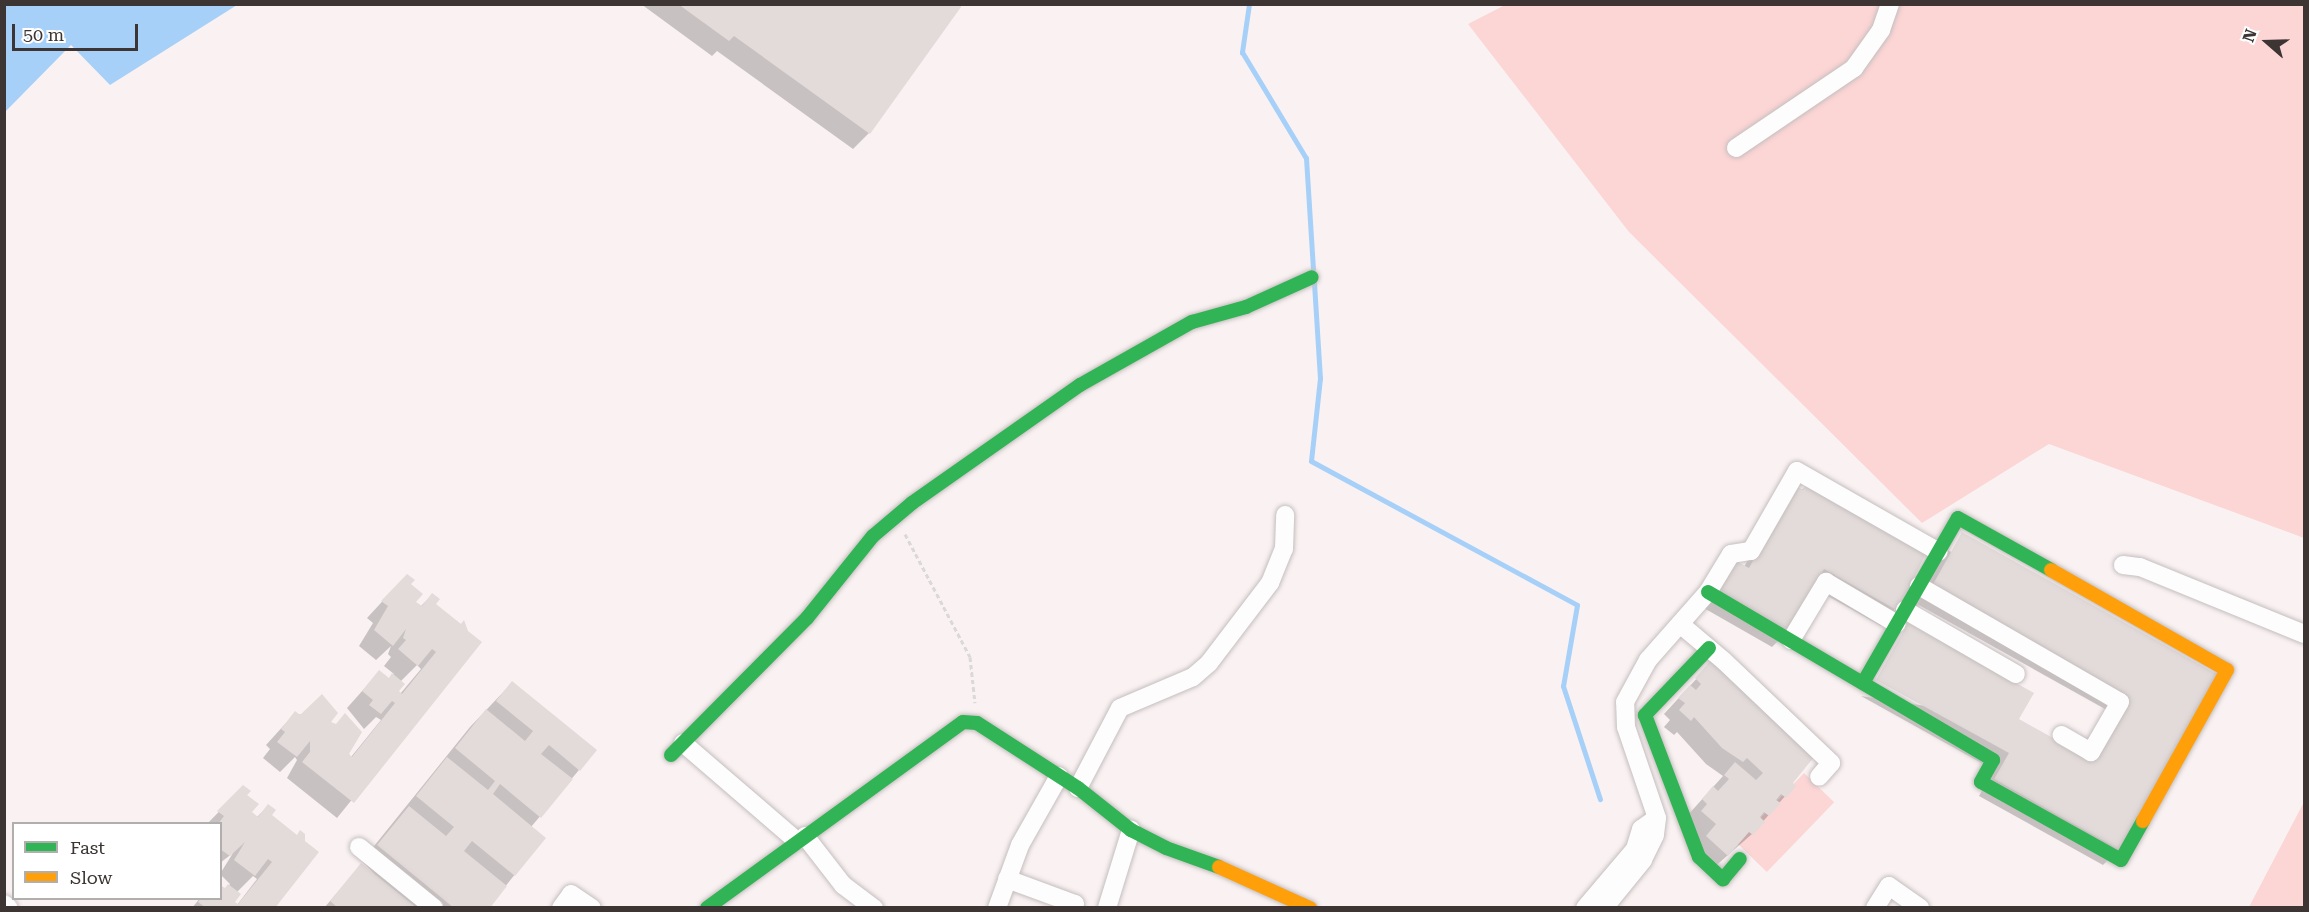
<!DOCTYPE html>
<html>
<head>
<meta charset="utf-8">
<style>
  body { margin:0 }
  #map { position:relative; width:2309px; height:912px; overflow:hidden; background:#faf2f2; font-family:"Roboto Serif",serif }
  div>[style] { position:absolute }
  .green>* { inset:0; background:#fcd5d5; transform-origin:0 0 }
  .water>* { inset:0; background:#a7d0f8 }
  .shadow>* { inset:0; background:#0003 }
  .stream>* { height:5px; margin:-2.5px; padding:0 2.5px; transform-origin:2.5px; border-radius:2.5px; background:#a7d0f8 }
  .building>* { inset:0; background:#e2dbda }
  .path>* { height:3px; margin-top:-1.5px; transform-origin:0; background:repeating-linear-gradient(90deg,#dbd8d8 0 4.5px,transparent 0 7.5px) }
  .roads { filter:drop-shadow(0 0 2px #c5bebe) drop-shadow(0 0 2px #c5bebe) }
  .street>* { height:18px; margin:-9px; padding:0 9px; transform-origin:9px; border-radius:9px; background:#fefdfd }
  .fast>* { height:14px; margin:-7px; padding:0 7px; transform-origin:7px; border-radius:7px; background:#30b455 }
  .slow>* { height:14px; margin:-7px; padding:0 7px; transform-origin:7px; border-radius:7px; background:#ff9f0a }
  span { translate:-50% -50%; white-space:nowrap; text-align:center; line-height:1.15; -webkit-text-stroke:6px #fff; paint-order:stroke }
  .frame { position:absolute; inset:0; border:6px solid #3c3534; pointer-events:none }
  .legend { position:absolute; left:12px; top:822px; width:210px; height:78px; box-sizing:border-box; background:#fff; border:2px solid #b1aeae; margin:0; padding:8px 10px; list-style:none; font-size:18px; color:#3c3534 }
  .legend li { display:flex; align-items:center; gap:12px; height:30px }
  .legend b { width:30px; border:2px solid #b1aeae }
  .north { position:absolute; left:2237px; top:12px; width:60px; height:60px; -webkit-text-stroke:4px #fff; paint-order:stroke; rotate:290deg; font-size:16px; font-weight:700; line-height:24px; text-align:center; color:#3c3534 }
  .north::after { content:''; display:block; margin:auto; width:21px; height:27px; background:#3c3534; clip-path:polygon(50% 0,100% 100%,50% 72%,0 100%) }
  .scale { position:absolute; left:12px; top:24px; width:126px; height:27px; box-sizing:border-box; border:3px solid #3c3534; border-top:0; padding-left:8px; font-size:18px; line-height:21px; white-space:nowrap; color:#3c3534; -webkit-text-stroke:4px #fff; paint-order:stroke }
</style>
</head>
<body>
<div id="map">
  <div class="green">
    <div style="clip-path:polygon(1507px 4px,2304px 5px,2304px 538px,2049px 444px,1922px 523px,1629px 232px,1468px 24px)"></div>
    <div style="left:1804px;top:773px;width:42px;height:97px;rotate:44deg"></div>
    <div style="clip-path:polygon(2304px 802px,2304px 907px,2249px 907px)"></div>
  </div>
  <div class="water">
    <div style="clip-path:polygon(5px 4px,237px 4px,237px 5px,110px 85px,71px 45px,5px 112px)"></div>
  </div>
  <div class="shadow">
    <div style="clip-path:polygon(641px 4px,957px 4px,869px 133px,853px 149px,717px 51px,712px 56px)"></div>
    <div style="clip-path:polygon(1806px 487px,1922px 557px,1886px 625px,1881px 626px,1812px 587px,1788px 631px,1772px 647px,1702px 607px,1744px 567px,1779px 503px)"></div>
    <div style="clip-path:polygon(1947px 550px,2216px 675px,2119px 849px,2103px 865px,1979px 796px,1994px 770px,1861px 696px,2017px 720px,2088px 760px,2114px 714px,1917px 604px)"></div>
    <div style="clip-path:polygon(evenodd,409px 585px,414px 602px,420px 607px,432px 595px,434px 605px,480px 642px,337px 818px,287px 778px,297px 760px,295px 757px,280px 772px,263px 758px,270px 749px,266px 745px,295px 713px,328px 723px,351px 757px,381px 720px,376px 717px,364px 729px,347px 708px,379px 672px,388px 679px,394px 674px,384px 666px,391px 657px,388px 654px,391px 646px,376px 660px,359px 646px,373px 623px,367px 618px,391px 592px,409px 585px,417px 665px,421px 669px,400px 694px,397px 692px,400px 682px,417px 665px)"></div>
    <div style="clip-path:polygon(1711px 663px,1794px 786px,1752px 834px,1711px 870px,1687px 816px,1723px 776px,1706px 764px,1677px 732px,1674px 735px,1664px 727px,1670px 720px,1664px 714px)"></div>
    <div style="clip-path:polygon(512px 683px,579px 770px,531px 827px,544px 838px,488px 908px,324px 908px,361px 865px,379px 879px,362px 861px,470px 727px)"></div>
    <div style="clip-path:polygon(evenodd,243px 787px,250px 812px,256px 818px,268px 806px,270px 815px,296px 836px,273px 908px,192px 908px,200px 898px,220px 898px,230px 884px,220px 874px,233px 853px,220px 863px,220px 824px,207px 824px,243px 787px,253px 876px,257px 879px,237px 905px,233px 902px,237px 892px,253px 876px)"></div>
  </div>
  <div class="stream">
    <div style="left:1249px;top:4px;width:49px;rotate:98.3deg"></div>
    <div style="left:1242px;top:52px;width:124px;rotate:58.9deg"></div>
    <div style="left:1306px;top:158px;width:112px;rotate:86.4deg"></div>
    <div style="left:1314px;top:283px;width:95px;rotate:86.4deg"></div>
    <div style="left:1320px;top:378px;width:83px;rotate:96.2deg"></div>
    <div style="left:1311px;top:461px;width:302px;rotate:28.4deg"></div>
    <div style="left:1577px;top:605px;width:82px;rotate:99.8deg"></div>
    <div style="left:1563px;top:686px;width:119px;rotate:71.9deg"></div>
  </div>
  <div class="building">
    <div style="clip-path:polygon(678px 4px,960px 4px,961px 7px,870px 134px,734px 36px,729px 41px)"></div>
    <div style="clip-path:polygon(1795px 485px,1803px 490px,1806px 485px,1926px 553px,1898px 611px,1824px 569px,1789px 632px,1717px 591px,1734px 560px,1749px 568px)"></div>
    <div style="clip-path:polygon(1962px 532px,2218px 675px,2120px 850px,1994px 779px,2009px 753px,1876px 680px,1908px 623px,2034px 693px,2019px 719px,2094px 761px,2128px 698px,1931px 588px)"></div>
    <div style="clip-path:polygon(407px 574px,415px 580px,411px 584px,423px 594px,416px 602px,422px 606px,432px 593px,440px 599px,436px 604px,461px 624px,464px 620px,468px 631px,482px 642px,354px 803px,302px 762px,310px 752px,310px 741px,297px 757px,277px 742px,285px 732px,281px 729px,295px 711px,300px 715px,322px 694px,338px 713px,331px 722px,336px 724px,345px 713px,362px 732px,349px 754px,352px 757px,395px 703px,392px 701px,381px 714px,369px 705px,373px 700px,362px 691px,379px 670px,389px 678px,392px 673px,405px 684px,399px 691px,402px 694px,436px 652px,432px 649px,418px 666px,398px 649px,406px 640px,403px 638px,406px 629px,393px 646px,374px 630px,388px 606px,381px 601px)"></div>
    <div style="clip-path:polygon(1711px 660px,1733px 676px,1730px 679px,1814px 757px,1793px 783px,1796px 786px,1786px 798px,1781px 794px,1776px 800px,1781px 803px,1769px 816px,1764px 812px,1760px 817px,1765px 822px,1753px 835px,1749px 832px,1728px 856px,1706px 836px,1716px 824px,1701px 811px,1707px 804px,1702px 799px,1713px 786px,1718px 791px,1729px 779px,1724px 775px,1735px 762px,1756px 780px,1763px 773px,1747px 758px,1743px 762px,1722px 748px,1694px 717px,1691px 721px,1679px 710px,1685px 703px,1678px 698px,1690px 685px,1696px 690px,1701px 684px,1695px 678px)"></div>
    <div style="clip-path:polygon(512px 681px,597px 750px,580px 771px,549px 745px,541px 754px,573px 779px,541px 818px,500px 784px,493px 794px,546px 838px,515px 876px,472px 841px,464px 851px,507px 886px,490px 908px,454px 908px,377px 845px,409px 806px,446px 836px,454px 827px,416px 796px,447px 757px,488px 790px,495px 781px,455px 748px,486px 709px,525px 741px,533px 731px,496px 701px)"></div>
    <div style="clip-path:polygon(243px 785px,251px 791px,247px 795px,259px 804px,252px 812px,258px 817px,268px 804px,276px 810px,272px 815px,297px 835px,300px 830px,305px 834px,305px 841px,319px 852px,275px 908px,206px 908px,198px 902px,201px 898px,220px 898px,220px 885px,225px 888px,228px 884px,241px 894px,235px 902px,238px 904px,272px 862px,268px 859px,255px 876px,234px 860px,245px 842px,230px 856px,220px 849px,218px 824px,224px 816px,217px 811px)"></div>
    <div style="clip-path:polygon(361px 863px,417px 908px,338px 908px,330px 901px)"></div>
  </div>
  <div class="path">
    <div style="left:905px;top:534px;width:139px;rotate:62.1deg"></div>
    <div style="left:970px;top:657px;width:46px;rotate:83.8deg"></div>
  </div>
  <div class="roads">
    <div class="street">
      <div style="left:1736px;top:148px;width:143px;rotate:-34.1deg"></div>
      <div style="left:1854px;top:68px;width:47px;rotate:-54.6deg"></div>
      <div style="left:1881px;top:30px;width:28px;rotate:-71deg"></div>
      <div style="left:2123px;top:565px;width:17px;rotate:7deg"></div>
      <div style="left:2140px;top:567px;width:177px;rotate:22.2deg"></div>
      <div style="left:1919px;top:586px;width:232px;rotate:30deg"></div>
      <div style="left:2120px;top:702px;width:58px;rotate:120.1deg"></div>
      <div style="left:2091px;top:752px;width:34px;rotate:-150deg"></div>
      <div style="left:1905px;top:610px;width:128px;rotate:30deg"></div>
      <div style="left:1680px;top:624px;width:57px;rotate:40.1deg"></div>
      <div style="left:1724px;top:661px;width:148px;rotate:43.6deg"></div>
      <div style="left:1831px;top:763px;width:18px;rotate:131deg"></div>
      <div style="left:1791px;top:640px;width:68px;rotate:-58.9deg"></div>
      <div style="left:1826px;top:582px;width:82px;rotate:30.6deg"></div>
      <div style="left:683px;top:743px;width:150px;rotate:40.7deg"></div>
      <div style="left:1078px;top:788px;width:90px;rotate:-62.3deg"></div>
      <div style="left:1120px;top:708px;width:79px;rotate:-23deg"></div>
      <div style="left:1193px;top:677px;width:21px;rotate:-41deg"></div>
      <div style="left:1209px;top:663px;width:101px;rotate:-52.7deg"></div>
      <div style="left:1270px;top:583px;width:37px;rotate:-68deg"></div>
      <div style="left:1284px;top:549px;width:34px;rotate:-88deg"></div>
      <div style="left:1657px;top:818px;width:96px;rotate:-108.8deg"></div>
      <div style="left:1626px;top:727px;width:25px;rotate:-92deg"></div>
      <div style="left:1625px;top:702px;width:48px;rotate:-61.3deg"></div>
      <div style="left:1648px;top:660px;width:91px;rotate:-48.6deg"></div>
      <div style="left:1708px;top:592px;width:44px;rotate:-58.8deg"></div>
      <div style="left:1731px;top:554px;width:20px;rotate:-9deg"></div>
      <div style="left:1751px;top:551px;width:92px;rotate:-60.1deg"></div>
      <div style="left:1797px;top:471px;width:163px;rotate:29.7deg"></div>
      <div style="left:805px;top:836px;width:62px;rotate:52.2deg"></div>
      <div style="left:843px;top:885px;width:39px;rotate:37deg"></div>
      <div style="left:359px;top:847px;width:97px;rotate:39.1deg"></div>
      <div style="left:1007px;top:879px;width:72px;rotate:20.2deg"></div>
      <div style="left:1075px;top:904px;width:4px;rotate:104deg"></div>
      <div style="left:4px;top:904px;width:6px;rotate:39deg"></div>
      <div style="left:561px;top:908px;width:17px;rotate:-54deg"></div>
      <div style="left:571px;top:894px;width:25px;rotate:34deg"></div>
      <div style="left:997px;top:908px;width:67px;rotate:-69.9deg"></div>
      <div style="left:1020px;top:845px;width:79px;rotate:-60.5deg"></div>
      <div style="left:1107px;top:908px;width:82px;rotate:-72.9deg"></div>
      <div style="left:1585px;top:908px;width:77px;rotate:-49.7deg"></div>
      <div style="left:1635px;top:849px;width:21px;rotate:-73deg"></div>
      <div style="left:1641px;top:829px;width:19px;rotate:-35deg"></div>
      <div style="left:1657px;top:818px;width:17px;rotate:97deg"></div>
      <div style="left:1655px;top:835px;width:28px;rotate:116deg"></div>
      <div style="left:1643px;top:860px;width:62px;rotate:129.1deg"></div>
      <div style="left:1875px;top:908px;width:26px;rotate:-58deg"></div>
      <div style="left:1889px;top:886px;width:38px;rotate:35deg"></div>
    </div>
    <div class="fast">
      <div style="left:1708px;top:592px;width:331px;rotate:30.5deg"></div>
      <div style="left:1993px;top:760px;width:25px;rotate:119deg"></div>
      <div style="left:1981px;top:782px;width:160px;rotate:29.1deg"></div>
      <div style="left:2121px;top:860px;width:45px;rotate:-60.6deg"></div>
      <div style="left:1709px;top:648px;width:93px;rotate:133.7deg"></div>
      <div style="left:1645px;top:715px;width:152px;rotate:69.2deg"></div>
      <div style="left:1699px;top:857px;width:33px;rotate:43deg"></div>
      <div style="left:1723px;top:879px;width:26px;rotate:-50deg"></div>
      <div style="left:1863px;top:683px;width:190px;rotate:-60.1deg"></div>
      <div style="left:1958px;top:518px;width:107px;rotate:29.2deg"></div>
      <div style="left:671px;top:755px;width:193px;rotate:-45.2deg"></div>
      <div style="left:807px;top:618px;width:105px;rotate:-51.2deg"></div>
      <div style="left:873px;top:536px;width:51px;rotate:-40.2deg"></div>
      <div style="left:912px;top:503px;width:205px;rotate:-35.1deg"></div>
      <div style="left:1080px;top:385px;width:129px;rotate:-29.4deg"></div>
      <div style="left:1192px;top:322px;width:56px;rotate:-15.5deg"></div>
      <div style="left:1246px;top:307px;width:72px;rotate:-24.4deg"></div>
      <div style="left:707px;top:908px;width:316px;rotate:-36deg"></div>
      <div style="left:963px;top:722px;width:14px;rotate:4deg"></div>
      <div style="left:977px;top:723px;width:120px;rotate:32.8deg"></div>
      <div style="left:1078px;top:788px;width:68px;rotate:38.4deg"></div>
      <div style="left:1131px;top:830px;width:39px;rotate:27deg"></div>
      <div style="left:1166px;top:848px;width:56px;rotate:19.7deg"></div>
    </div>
    <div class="slow">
      <div style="left:2051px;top:570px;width:202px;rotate:29.6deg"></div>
      <div style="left:2227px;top:670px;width:173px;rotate:119.1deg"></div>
      <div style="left:1219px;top:867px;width:100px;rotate:24.3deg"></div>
    </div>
  </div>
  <div class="frame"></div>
  <ul class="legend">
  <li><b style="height:8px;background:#30b455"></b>Fast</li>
  <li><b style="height:8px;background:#ff9f0a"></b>Slow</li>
  </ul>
  <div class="north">N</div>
  <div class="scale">50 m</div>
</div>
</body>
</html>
